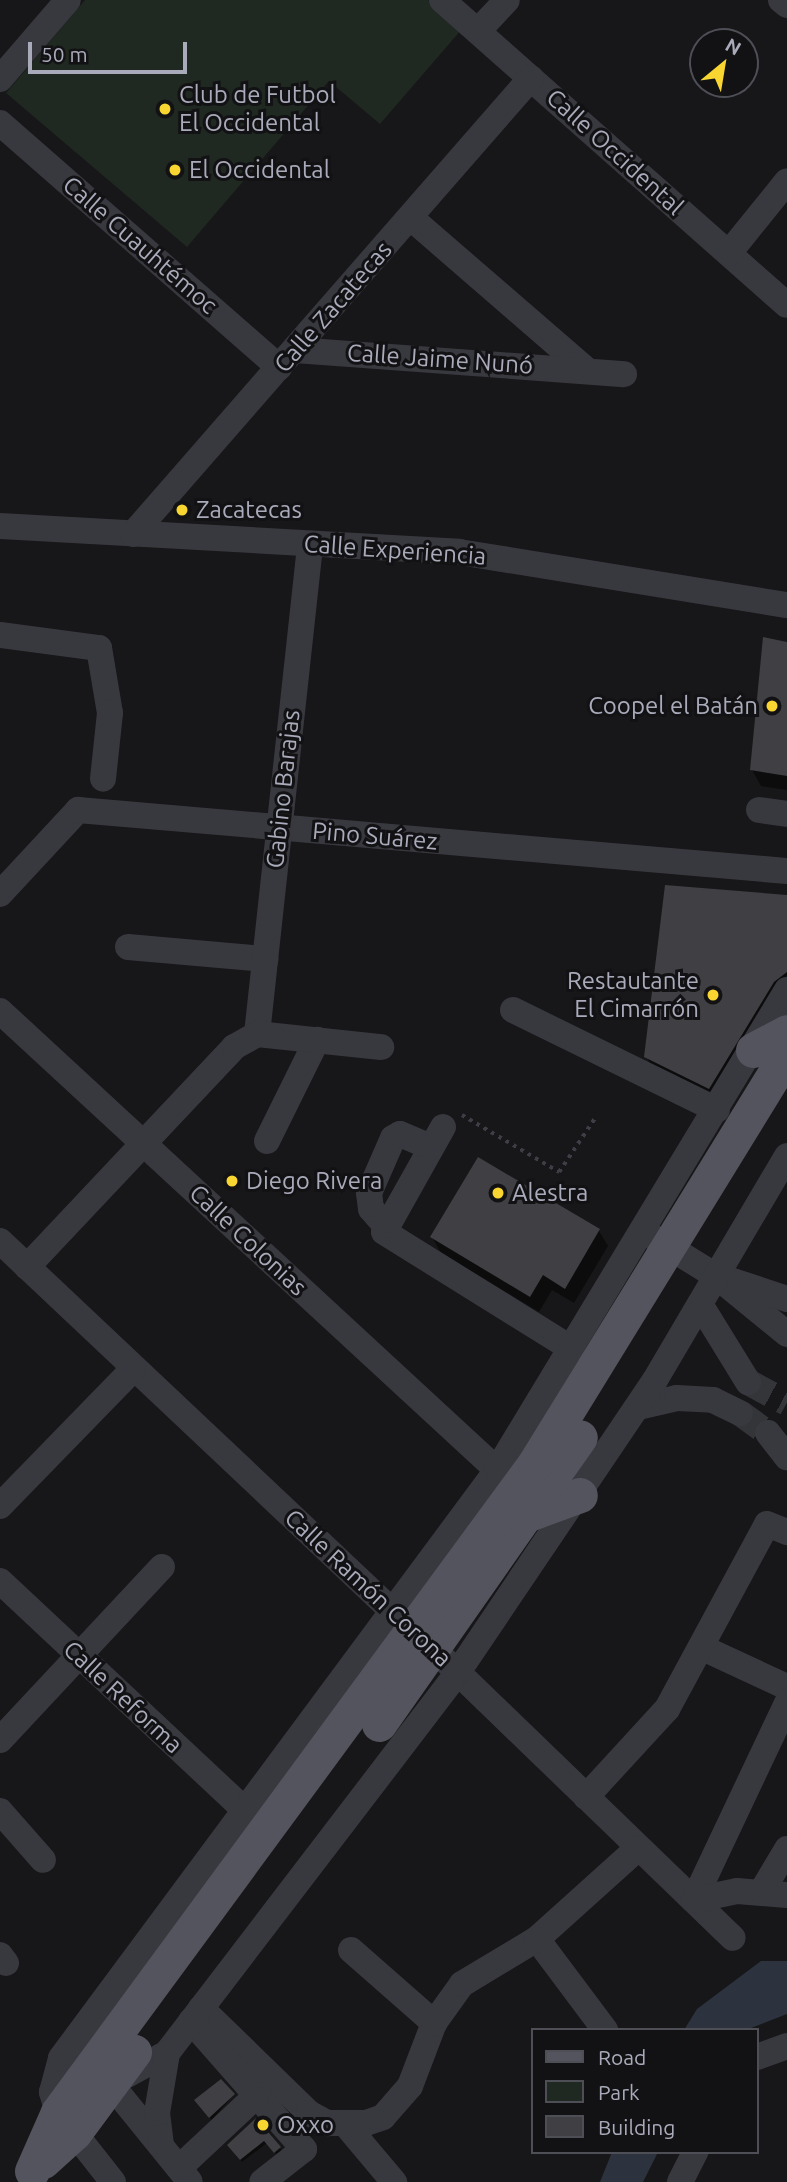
<!DOCTYPE html>
<html>
<head>
<meta charset="utf-8">
<style>
  body { margin:0 }
  #map { position:relative; width:787px; height:2182px; overflow:hidden; background:#171719; font-family:Ubuntu,sans-serif }
  div>[style] { position:absolute }
  .green>* { inset:0; background:#1f2821 }
  .water>* { inset:0; background:#2c333e }
  .shadow>* { inset:0; background:#0007 }
  .building>* { inset:0; background:#3f3f44 }
  .minor-tunnel>* { height:26px; margin-top:-13px; transform-origin:0; background:repeating-linear-gradient(90deg,#343539 0 26px,transparent 0 39px) }
  .path>* { height:3.5px; margin-top:-1.75px; transform-origin:0; background:repeating-linear-gradient(90deg,#3e3f46 0 3.5px,transparent 0 8.5px) }
  .minor>* { height:26px; margin:-13px; padding:0 13px; transform-origin:13px; border-radius:13px; background:#38383f }
  .major>* { height:35px; margin:-17.5px; padding:0 17.5px; transform-origin:17.5px; border-radius:17.5px; background:#54545e }
  .dots>* { width:19px; height:19px; translate:-50% -50%; box-sizing:border-box; border:4px solid #121214; border-radius:50% }
  span { translate:-50% -50%; white-space:nowrap; text-align:center; line-height:1.15; -webkit-text-stroke:6px #121214; paint-order:stroke }
  .poi-label { font-size:24px; color:#a9abba }
  .left { translate:0 -50%; text-align:left }
  .right { translate:-100% -50%; text-align:right }
  .street-label { font-size:24px; color:#a9abba }
  .legend { position:absolute; left:531px; top:2028px; width:228px; height:126px; box-sizing:border-box; background:#121214; border:2px solid #4e4f56; margin:0; padding:9px 12px; list-style:none; font-size:21px; color:#a9abba }
  .legend li { display:flex; align-items:center; gap:14px; height:35px }
  .legend b { width:35px; border:2px solid #4e4f56 }
  .north { position:absolute; left:689px; top:28px; width:70px; height:70px; box-sizing:border-box; background:#121214; border:2px solid #4e4f56; border-radius:50%; rotate:30deg; font-size:19px; font-weight:700; line-height:28px; text-align:center; color:#a9abba }
  .north::after { content:''; display:block; margin:auto; width:24px; height:32px; background:#f8d530; clip-path:polygon(50% 0,100% 100%,50% 72%,0 100%) }
  .scale { position:absolute; left:28px; top:42px; width:159px; height:32px; box-sizing:border-box; border:4px solid #a9abba; border-top:0; padding-left:9px; font-size:21px; line-height:24px; white-space:nowrap; color:#a9abba; -webkit-text-stroke:5px #121214; paint-order:stroke }
</style>
</head>
<body>
<div id="map">
  <div class="green">
    <div style="clip-path:polygon(85px 0,428px 0,462px 29px,380px 124px,329px 81px,187px 247px,6px 93px)"></div>
  </div>
  <div class="water">
    <div style="clip-path:polygon(761px 1961px,787px 1961px,787px 2014px,746px 2030px,684px 2030px,697px 2009px)"></div>
    <div style="clip-path:polygon(612px 2152px,658px 2152px,643px 2182px,600px 2182px)"></div>
  </div>
  <div class="shadow">
    <div style="clip-path:polygon(787px 643px,787px 790px,761px 786px,752px 770px)"></div>
    <div style="clip-path:polygon(787px 897px,787px 995px,718px 1103px,655px 1072px,646px 1056px)"></div>
    <div style="clip-path:polygon(599px 1231px,608px 1246px,574px 1303px,552px 1290px,539px 1312px,441px 1253px,432px 1237px)"></div>
    <div style="clip-path:polygon(233px 2095px,212px 2120px,198px 2103px)"></div>
    <div style="clip-path:polygon(255px 2120px,282px 2151px,277px 2155px,267px 2143px,242px 2162px,231px 2148px)"></div>
  </div>
  <div class="building">
    <div style="clip-path:polygon(763px 637px,787px 642px,787px 776px,750px 770px)"></div>
    <div style="clip-path:polygon(665px 885px,787px 895px,787px 972px,774px 982px,709px 1089px,644px 1057px)"></div>
    <div style="clip-path:polygon(478px 1157px,600px 1229px,565px 1289px,543px 1275px,530px 1297px,430px 1237px)"></div>
    <div style="clip-path:polygon(221px 2079px,235px 2094px,209px 2118px,194px 2100px)"></div>
    <div style="clip-path:polygon(256px 2118px,281px 2147px,274px 2153px,264px 2141px,240px 2160px,227px 2145px)"></div>
  </div>
  <div class="minor-tunnel">
    <div style="left:748px;top:1382px;width:44px;rotate:28.3deg"></div>
    <div style="left:740px;top:1413px;width:34px;rotate:36deg"></div>
  </div>
  <div class="path">
    <div style="left:462px;top:1115px;width:113px;rotate:30.4deg"></div>
    <div style="left:559px;top:1172px;width:65px;rotate:-56.3deg"></div>
  </div>
  <div class="minor">
    <div style="left:442px;top:0;width:460px;rotate:41.5deg"></div>
    <div style="left:781px;top:0;width:8px;rotate:40deg"></div>
    <div style="left:478px;top:31px;width:42px;rotate:-46.9deg"></div>
    <div style="left:0;top:79px;width:104px;rotate:-49.3deg"></div>
    <div style="left:0;top:123px;width:371px;rotate:41.2deg"></div>
    <div style="left:411px;top:218px;width:229px;rotate:40.9deg"></div>
    <div style="left:729px;top:253px;width:92px;rotate:-51.1deg"></div>
    <div style="left:295px;top:350px;width:330px;rotate:4.2deg"></div>
    <div style="left:0;top:526px;width:460px;rotate:3.2deg"></div>
    <div style="left:459px;top:552px;width:332px;rotate:9.2deg"></div>
    <div style="left:133px;top:534px;width:605px;rotate:-48.89deg"></div>
    <div style="left:0;top:635px;width:100px;rotate:7.5deg"></div>
    <div style="left:99px;top:648px;width:66px;rotate:80.4deg"></div>
    <div style="left:110px;top:713px;width:66px;rotate:96.1deg"></div>
    <div style="left:759px;top:810px;width:28px;rotate:8deg"></div>
    <div style="left:0;top:894px;width:115px;rotate:-47.1deg"></div>
    <div style="left:78px;top:810px;width:712px;rotate:4.92deg"></div>
    <div style="left:128px;top:947px;width:138px;rotate:5deg"></div>
    <div style="left:513px;top:1010px;width:227px;rotate:26.1deg"></div>
    <div style="left:0;top:1011px;width:677px;rotate:42.72deg"></div>
    <div style="left:257px;top:1034px;width:493px;rotate:-83.8deg"></div>
    <div style="left:443px;top:1127px;width:120px;rotate:119.3deg"></div>
    <div style="left:384px;top:1232px;width:221px;rotate:31.9deg"></div>
    <div style="left:267px;top:1141px;width:113px;rotate:-63.7deg"></div>
    <div style="left:385px;top:1225px;width:21px;rotate:-131deg"></div>
    <div style="left:371px;top:1209px;width:16px;rotate:-97deg"></div>
    <div style="left:369px;top:1193px;width:60px;rotate:-66.4deg"></div>
    <div style="left:393px;top:1138px;width:8px;rotate:-30deg"></div>
    <div style="left:400px;top:1134px;width:34px;rotate:23deg"></div>
    <div style="left:653px;top:1237px;width:74px;rotate:31.8deg"></div>
    <div style="left:716px;top:1276px;width:92px;rotate:39.2deg"></div>
    <div style="left:0;top:1241px;width:558px;rotate:43.33deg"></div>
    <div style="left:27px;top:1267px;width:302px;rotate:-46.7deg"></div>
    <div style="left:234px;top:1047px;width:26px;rotate:-29deg"></div>
    <div style="left:257px;top:1034px;width:125px;rotate:6deg"></div>
    <div style="left:718px;top:1276px;width:73px;rotate:18.4deg"></div>
    <div style="left:700px;top:1304px;width:92px;rotate:58.4deg"></div>
    <div style="left:638px;top:1407px;width:40px;rotate:-13deg"></div>
    <div style="left:677px;top:1398px;width:36px;rotate:3deg"></div>
    <div style="left:713px;top:1400px;width:30px;rotate:26deg"></div>
    <div style="left:768px;top:1433px;width:31px;rotate:52deg"></div>
    <div style="left:0;top:1506px;width:192px;rotate:-45.8deg"></div>
    <div style="left:0;top:1581px;width:338px;rotate:43.1deg"></div>
    <div style="left:705px;top:1649px;width:90px;rotate:24.9deg"></div>
    <div style="left:447px;top:1662px;width:397px;rotate:44deg"></div>
    <div style="left:787px;top:1703px;width:218px;rotate:115.3deg"></div>
    <div style="left:694px;top:1900px;width:44px;rotate:-11.8deg"></div>
    <div style="left:737px;top:1891px;width:50px;rotate:4.6deg"></div>
    <div style="left:0;top:1740px;width:237px;rotate:-46.9deg"></div>
    <div style="left:586px;top:1797px;width:120px;rotate:-47.4deg"></div>
    <div style="left:667px;top:1709px;width:210px;rotate:-61.6deg"></div>
    <div style="left:767px;top:1524px;width:22px;rotate:22deg"></div>
    <div style="left:0;top:1811px;width:65px;rotate:48.7deg"></div>
    <div style="left:762px;top:1891px;width:49px;rotate:-59.2deg"></div>
    <div style="left:537px;top:1939px;width:114px;rotate:53.2deg"></div>
    <div style="left:351px;top:1950px;width:111px;rotate:41.3deg"></div>
    <div style="left:0;top:1955px;width:10px;rotate:53deg"></div>
    <div style="left:201px;top:2008px;width:151px;rotate:44.2deg"></div>
    <div style="left:309px;top:2113px;width:21px;rotate:29deg"></div>
    <div style="left:327px;top:2123px;width:39px"></div>
    <div style="left:366px;top:2123px;width:18px;rotate:-19deg"></div>
    <div style="left:383px;top:2117px;width:41px;rotate:-48.9deg"></div>
    <div style="left:410px;top:2086px;width:67px;rotate:-69.1deg"></div>
    <div style="left:434px;top:2023px;width:48px;rotate:-54.3deg"></div>
    <div style="left:462px;top:1984px;width:87px;rotate:-31deg"></div>
    <div style="left:537px;top:1939px;width:136px;rotate:-42deg"></div>
    <div style="left:191px;top:2021px;width:171px;rotate:48.6deg"></div>
    <div style="left:304px;top:2149px;width:53px;rotate:141.8deg"></div>
    <div style="left:757px;top:2057px;width:32px;rotate:-20deg"></div>
    <div style="left:101px;top:2072px;width:141px;rotate:51deg"></div>
    <div style="left:112px;top:2083px;width:63px;rotate:-28.6deg"></div>
    <div style="left:167px;top:2053px;width:479px;rotate:-52.6deg"></div>
    <div style="left:458px;top:1672px;width:352px;rotate:-56deg"></div>
    <div style="left:655px;top:1380px;width:260px;rotate:-59.5deg"></div>
    <div style="left:346px;top:2125px;width:75px;rotate:49.9deg"></div>
    <div style="left:161px;top:2145px;width:32px;rotate:-97deg"></div>
    <div style="left:157px;top:2113px;width:61px;rotate:-80.5deg"></div>
    <div style="left:179px;top:2168px;width:107px;rotate:-43.1deg"></div>
    <div style="left:113px;top:2182px;width:89px;rotate:-128.2deg"></div>
    <div style="left:58px;top:2112px;width:21px;rotate:-107deg"></div>
    <div style="left:52px;top:2092px;width:35px;rotate:-75deg"></div>
    <div style="left:61px;top:2058px;width:732px;rotate:-53.44deg"></div>
    <div style="left:497px;top:1470px;width:561px;rotate:-58.86deg"></div>
    <div style="left:680px;top:2182px;width:34px;rotate:-63deg"></div>
  </div>
  <div class="major">
    <div style="left:753px;top:1050px;width:38px;rotate:-28deg"></div>
    <div style="left:531px;top:1513px;width:52px;rotate:-20.2deg"></div>
    <div style="left:379px;top:1724px;width:350px;rotate:-55deg"></div>
    <div style="left:43px;top:2161px;width:42px;rotate:-42.1deg"></div>
    <div style="left:74px;top:2133px;width:101px;rotate:-53.5deg"></div>
    <div style="left:32px;top:2171px;width:64px;rotate:-66.2deg"></div>
    <div style="left:58px;top:2112px;width:805px;rotate:-53.68deg"></div>
    <div style="left:535px;top:1463px;width:481px;rotate:-58.4deg"></div>
  </div>
  <div class="dots">
    <div style="left:165px;top:109px;background:#f8d530"></div>
    <div style="left:175px;top:170px;background:#f8d530"></div>
    <div style="left:182px;top:510px;background:#f8d530"></div>
    <div style="left:772px;top:706px;background:#f8d530"></div>
    <div style="left:713px;top:995px;background:#f8d530"></div>
    <div style="left:232px;top:1181px;background:#f8d530"></div>
    <div style="left:498px;top:1193px;background:#f8d530"></div>
    <div style="left:263px;top:2125px;background:#f8d530"></div>
  </div>
  <div class="poi-label">
    <span class="left" style="left:179px;top:109px">Club de Futbol<br>El Occidental</span>
    <span class="left" style="left:189px;top:170px">El Occidental</span>
    <span class="left" style="left:196px;top:510px">Zacatecas</span>
    <span class="right" style="left:758px;top:706px">Coopel el Batán</span>
    <span class="right" style="left:699px;top:995px">Restautante<br>El Cimarrón</span>
    <span class="left" style="left:246px;top:1181px">Diego Rivera</span>
    <span class="left" style="left:512px;top:1193px">Alestra</span>
    <span class="left" style="left:277px;top:2125px">Oxxo</span>
  </div>
  <div class="street-label">
    <span style="left:615px;top:152px;rotate:42deg">Calle Occidental</span>
    <span style="left:140px;top:245px;rotate:41deg">Calle Cuauhtémoc</span>
    <span style="left:333px;top:307px;rotate:-49deg">Calle Zacatecas</span>
    <span style="left:440px;top:359px;rotate:4deg">Calle Jaime Nunó</span>
    <span style="left:395px;top:550px;rotate:4deg">Calle Experiencia</span>
    <span style="left:283px;top:789px;rotate:-84deg">Gabino Barajas</span>
    <span style="left:375px;top:836px;rotate:5deg">Pino Suárez</span>
    <span style="left:248px;top:1240px;rotate:43deg">Calle Colonias</span>
    <span style="left:368px;top:1588px;rotate:43deg">Calle Ramón Corona</span>
    <span style="left:123px;top:1697px;rotate:43deg">Calle Reforma</span>
  </div>
  <ul class="legend">
  <li><b style="height:9px;background:#54545e"></b>Road</li>
  <li><b style="height:19px;background:#1f2821"></b>Park</li>
  <li><b style="height:19px;background:#3f3f44"></b>Building</li>
  </ul>
  <div class="north">N</div>
  <div class="scale">50 m</div>
</div>
</body>
</html>
